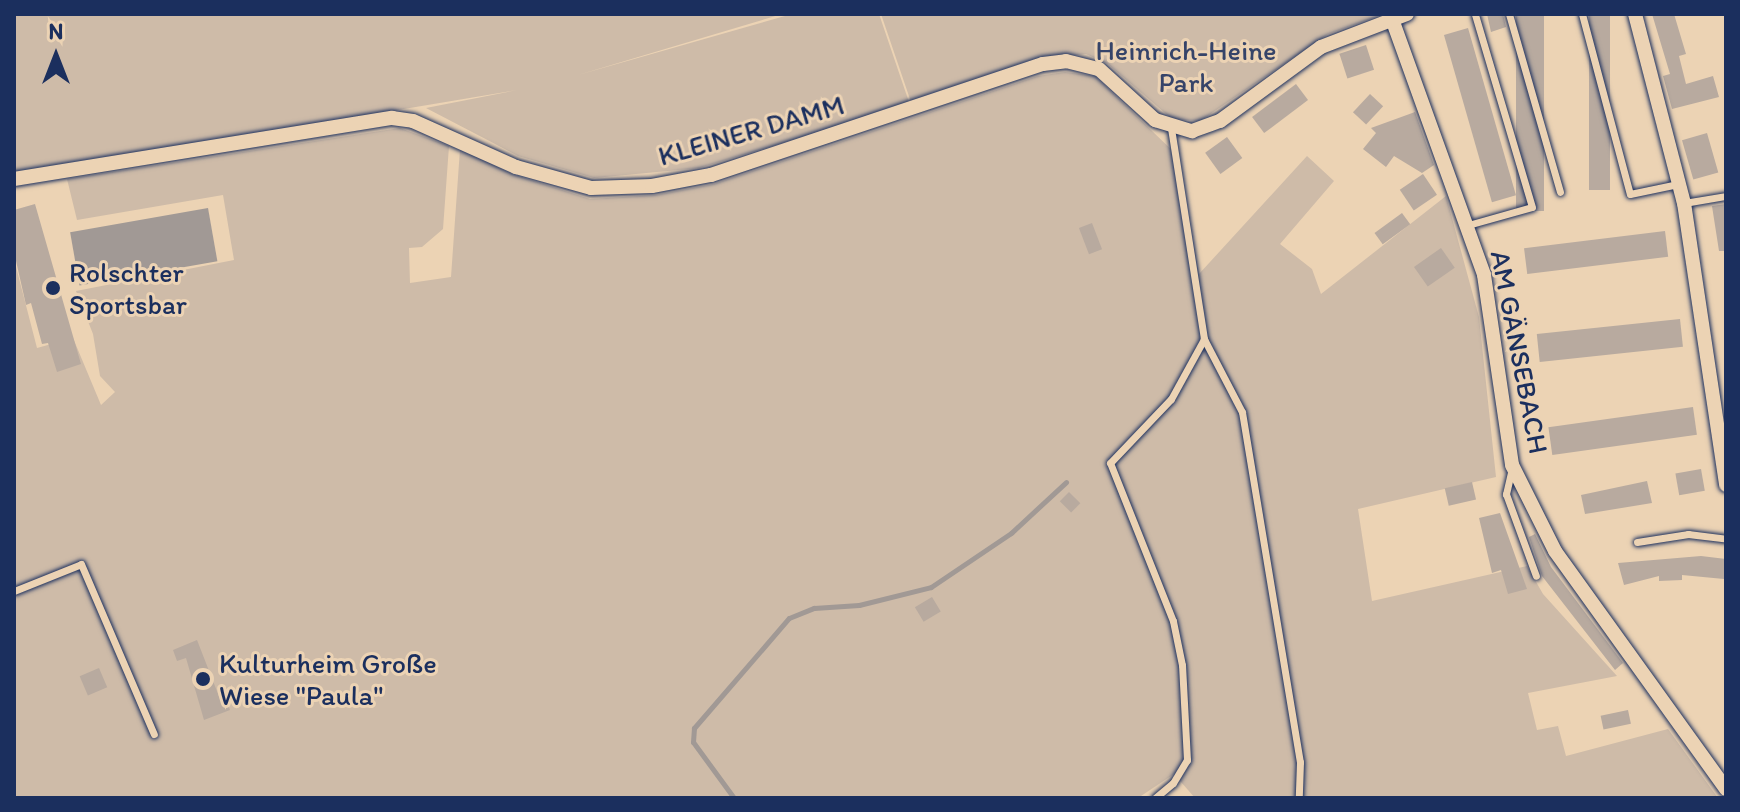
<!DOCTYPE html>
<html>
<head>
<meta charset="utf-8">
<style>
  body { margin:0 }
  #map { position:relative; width:1740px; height:812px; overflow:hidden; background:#ecd3b4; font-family:Itim,sans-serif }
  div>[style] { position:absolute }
  .green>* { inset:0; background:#cebba8 }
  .water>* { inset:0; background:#a19995; transform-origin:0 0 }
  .stream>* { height:5px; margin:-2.5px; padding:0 2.5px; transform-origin:2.5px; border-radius:2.5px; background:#a19995 }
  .building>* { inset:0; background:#b8aa9f; transform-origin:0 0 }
  .roads { filter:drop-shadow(0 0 2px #1b2f5e) drop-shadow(0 0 2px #1b2f5e) }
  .lane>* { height:7px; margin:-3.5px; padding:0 3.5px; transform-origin:3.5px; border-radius:3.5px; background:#ecd3b4 }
  .street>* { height:14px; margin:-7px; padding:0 7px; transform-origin:7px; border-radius:7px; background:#ecd3b4 }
  .dots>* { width:22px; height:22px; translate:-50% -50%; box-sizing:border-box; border:4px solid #ecd3b4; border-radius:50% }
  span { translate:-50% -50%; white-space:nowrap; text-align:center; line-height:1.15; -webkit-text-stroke:6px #ecd3b4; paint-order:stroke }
  .park-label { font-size:28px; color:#364469 }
  .street-label { font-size:28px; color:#1b2f5e }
  .poi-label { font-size:28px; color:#1b2f5e }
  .left { translate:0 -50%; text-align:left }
  .frame { position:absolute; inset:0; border:16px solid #1b2f5e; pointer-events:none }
  .north { position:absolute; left:16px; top:16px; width:80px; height:80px; -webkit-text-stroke:6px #ecd3b4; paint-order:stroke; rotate:0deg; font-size:22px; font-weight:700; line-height:32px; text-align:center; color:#1b2f5e }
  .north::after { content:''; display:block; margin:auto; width:28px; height:36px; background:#1b2f5e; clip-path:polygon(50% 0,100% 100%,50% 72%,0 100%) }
</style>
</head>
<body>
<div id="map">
  <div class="green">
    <div style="clip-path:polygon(14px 14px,782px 14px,578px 75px,792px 14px,879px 14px,910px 105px,699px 168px,594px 178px,518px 156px,426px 108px,517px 90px,14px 174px)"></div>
    <div style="clip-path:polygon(881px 14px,1384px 14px,1328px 34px,1200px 121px,1172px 119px,1108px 64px,1086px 54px,1042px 59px,912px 105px)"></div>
    <div style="clip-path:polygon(1065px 72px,1095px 76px,1178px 156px,1199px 274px,1307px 156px,1334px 181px,1280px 244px,1312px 269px,1321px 294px,1446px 196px,1479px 317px,1496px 477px,1358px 509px,1372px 601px,1527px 566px,1543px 594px,1617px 676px,1528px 693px,1537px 730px,1558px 726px,1566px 756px,1668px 729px,1718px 798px,1195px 798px,1174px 774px,1138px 798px,14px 798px,14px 259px,37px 348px,73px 338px,101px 405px,115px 392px,100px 376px,93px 334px,76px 291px,234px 260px,223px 195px,77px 220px,67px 179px,400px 128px,449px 146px,443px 229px,422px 247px,409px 248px,410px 283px,451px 277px,460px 149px,512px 174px,590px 199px,656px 195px,714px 184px,1038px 76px)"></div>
  </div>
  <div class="water">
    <div style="left:208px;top:208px;width:54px;height:140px;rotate:80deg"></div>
  </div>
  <div class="stream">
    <div style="left:734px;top:798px;width:69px;rotate:-126.2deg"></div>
    <div style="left:693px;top:742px;width:14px;rotate:-86deg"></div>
    <div style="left:694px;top:728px;width:145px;rotate:-49.2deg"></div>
    <div style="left:789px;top:618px;width:27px;rotate:-22deg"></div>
    <div style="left:814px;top:608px;width:45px;rotate:-3.8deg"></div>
    <div style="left:859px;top:605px;width:74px;rotate:-14deg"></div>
    <div style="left:931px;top:587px;width:97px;rotate:-34deg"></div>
    <div style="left:1011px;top:533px;width:75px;rotate:-42.8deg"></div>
  </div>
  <div class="building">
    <div style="clip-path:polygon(1487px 14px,1503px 14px,1506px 27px,1491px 32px)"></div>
    <div style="left:1516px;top:14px;width:28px;height:197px"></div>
    <div style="left:1589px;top:14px;width:21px;height:176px"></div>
    <div style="clip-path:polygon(1652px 14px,1674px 14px,1686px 54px,1679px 56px,1686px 84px,1713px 76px,1719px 97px,1672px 109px,1663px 76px,1670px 74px)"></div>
    <div style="left:1468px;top:28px;width:174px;height:25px;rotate:74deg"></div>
    <div style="left:1366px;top:45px;width:26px;height:28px;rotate:72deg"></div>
    <div style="left:1296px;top:84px;width:20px;height:55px;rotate:53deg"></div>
    <div style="left:1370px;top:94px;width:18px;height:25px;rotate:43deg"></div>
    <div style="clip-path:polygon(1415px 112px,1434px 165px,1422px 173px,1394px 156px,1386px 167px,1363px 149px,1376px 133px,1371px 128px)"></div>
    <div style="left:1707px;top:133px;width:41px;height:26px;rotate:74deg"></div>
    <div style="left:1227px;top:137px;width:26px;height:27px;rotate:54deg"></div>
    <div style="left:1423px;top:174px;width:25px;height:28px;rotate:56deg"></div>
    <div style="clip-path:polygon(35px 204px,81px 364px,57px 372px,48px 343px,42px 344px,31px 303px,26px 305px,14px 252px,14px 210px)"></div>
    <div style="clip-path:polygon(1726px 204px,1726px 251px,1719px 251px,1712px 206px)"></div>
    <div style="left:1402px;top:213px;width:14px;height:34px;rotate:54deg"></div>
    <div style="left:1092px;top:223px;width:28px;height:14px;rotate:69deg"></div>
    <div style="left:1665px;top:231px;width:26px;height:142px;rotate:83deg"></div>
    <div style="left:1441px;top:248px;width:24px;height:33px;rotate:55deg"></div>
    <div style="left:1680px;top:319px;width:28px;height:144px;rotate:84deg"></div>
    <div style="left:1693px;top:407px;width:28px;height:146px;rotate:82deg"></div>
    <div style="left:1701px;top:469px;width:22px;height:26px;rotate:80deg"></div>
    <div style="clip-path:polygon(1647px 481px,1652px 503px,1585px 514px,1581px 495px)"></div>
    <div style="left:1472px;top:482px;width:18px;height:28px;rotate:77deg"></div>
    <div style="left:1069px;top:492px;width:16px;height:13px;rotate:45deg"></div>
    <div style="clip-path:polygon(1500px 513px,1527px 589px,1508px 594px,1501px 570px,1492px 573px,1479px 518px)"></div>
    <div style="clip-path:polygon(1535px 534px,1551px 567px,1623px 663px,1615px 670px,1542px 576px,1529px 537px)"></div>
    <div style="clip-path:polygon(1701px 556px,1726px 559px,1724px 579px,1682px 575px,1682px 580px,1659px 581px,1659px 576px,1624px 585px,1618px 563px)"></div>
    <div style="left:932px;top:597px;width:17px;height:20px;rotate:59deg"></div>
    <div style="clip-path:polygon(197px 640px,220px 699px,225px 697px,230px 710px,204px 720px,186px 658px,177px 661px,173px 650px)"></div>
    <div style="left:99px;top:668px;width:21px;height:21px;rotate:67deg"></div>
    <div style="left:1628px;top:710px;width:14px;height:28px;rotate:78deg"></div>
  </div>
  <div class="roads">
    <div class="lane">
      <div style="left:1509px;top:14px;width:185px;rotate:74deg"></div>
      <div style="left:1582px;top:14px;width:186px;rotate:75.1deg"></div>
      <div style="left:1630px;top:194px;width:49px;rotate:-11.8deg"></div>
      <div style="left:1171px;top:128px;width:214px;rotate:81.1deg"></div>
      <div style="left:1204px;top:339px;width:82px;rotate:62.5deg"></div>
      <div style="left:1242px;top:412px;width:355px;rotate:80.6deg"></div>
      <div style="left:1300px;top:762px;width:36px;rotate:92deg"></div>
      <div style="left:1684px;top:203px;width:43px;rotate:-9.5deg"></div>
      <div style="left:1468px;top:225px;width:66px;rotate:-15.7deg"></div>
      <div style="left:1532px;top:207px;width:201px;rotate:-106.5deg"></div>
      <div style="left:1512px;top:468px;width:27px;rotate:103deg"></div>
      <div style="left:1506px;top:494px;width:87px;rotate:69.9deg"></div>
      <div style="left:1637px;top:542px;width:52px;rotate:-8.9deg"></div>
      <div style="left:1688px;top:534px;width:38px;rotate:7deg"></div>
      <div style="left:14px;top:591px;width:72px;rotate:-21.9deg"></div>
      <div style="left:81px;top:564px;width:185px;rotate:66.8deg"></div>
      <div style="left:1155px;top:798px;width:23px;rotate:-40deg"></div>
      <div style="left:1173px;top:783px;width:27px;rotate:-59deg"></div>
      <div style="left:1187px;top:760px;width:95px;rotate:-93deg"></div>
      <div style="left:1182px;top:665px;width:45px;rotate:-101.6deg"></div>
      <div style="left:1173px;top:621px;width:170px;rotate:-111.7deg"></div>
      <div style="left:1110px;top:463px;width:88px;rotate:-46.4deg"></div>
      <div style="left:1171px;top:399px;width:68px;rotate:-61.2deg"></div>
    </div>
    <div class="street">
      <div style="left:1635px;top:14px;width:195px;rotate:75.5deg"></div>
      <div style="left:1684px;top:203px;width:285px;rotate:81.5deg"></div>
      <div style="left:1392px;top:19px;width:272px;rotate:70.2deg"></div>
      <div style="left:1484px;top:275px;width:192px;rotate:81.6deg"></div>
      <div style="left:1512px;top:465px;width:96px;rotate:63.4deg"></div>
      <div style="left:1555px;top:551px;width:293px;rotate:54.3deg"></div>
      <div style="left:14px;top:179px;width:383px;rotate:-9.2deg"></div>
      <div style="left:392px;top:118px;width:21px;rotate:8deg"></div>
      <div style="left:413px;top:121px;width:113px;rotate:24.1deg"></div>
      <div style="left:516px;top:167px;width:78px;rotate:15.6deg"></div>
      <div style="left:591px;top:188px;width:61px;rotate:-1.9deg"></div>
      <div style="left:652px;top:186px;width:60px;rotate:-10.6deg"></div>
      <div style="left:711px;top:175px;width:350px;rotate:-18.5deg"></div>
      <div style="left:1043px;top:64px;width:23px;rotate:-7deg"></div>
      <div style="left:1066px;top:61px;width:34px;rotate:14deg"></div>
      <div style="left:1099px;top:69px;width:76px;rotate:42.3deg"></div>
      <div style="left:1155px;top:120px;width:39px;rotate:17deg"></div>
      <div style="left:1192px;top:131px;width:30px;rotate:-20deg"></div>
      <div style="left:1220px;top:121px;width:125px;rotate:-36.2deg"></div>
      <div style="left:1321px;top:47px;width:92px;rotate:-21deg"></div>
    </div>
  </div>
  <div class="dots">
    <div style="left:53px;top:288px;background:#1b2f5e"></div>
    <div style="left:203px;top:679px;background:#1b2f5e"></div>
  </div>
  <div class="park-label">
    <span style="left:1186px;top:66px">Heinrich-Heine<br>Park</span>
  </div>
  <div class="street-label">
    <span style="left:751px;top:130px;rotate:-16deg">KLEINER DAMM</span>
    <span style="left:1520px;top:352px;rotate:79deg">AM GÄNSEBACH</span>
  </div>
  <div class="poi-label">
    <span class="left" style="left:69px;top:288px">Rolschter<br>Sportsbar</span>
    <span class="left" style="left:219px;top:679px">Kulturheim Große<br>Wiese "Paula"</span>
  </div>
  <div class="frame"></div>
  <div class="north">N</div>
</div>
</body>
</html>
